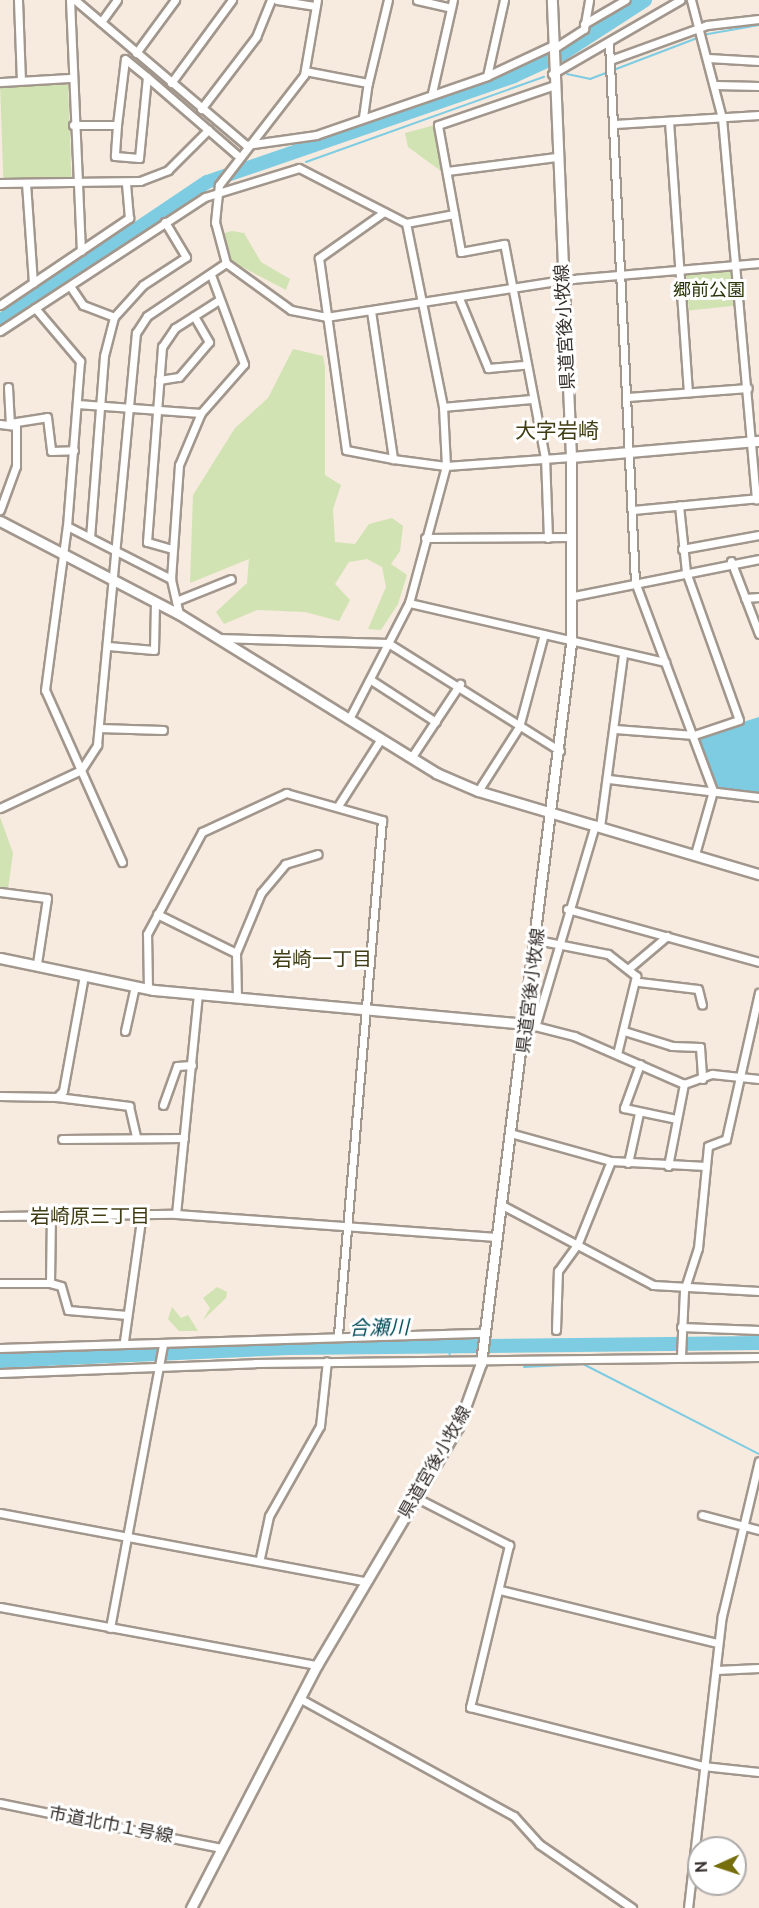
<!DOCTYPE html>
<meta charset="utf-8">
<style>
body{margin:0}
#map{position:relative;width:759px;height:1908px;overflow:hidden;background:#f7eadf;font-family:Ubuntu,"Noto Sans JP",sans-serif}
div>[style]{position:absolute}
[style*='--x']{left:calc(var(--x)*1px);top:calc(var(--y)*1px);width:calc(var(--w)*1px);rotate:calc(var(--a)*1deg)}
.green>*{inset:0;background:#d1e3b3;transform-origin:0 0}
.water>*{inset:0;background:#7dcce2}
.stream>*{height:2px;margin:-1px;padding:0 1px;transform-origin:1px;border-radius:1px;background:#7dcce2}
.river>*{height:14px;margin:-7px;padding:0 7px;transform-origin:7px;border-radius:7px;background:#7dcce2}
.roads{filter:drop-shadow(2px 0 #a2978d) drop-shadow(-2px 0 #a2978d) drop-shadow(0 2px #a2978d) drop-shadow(0 -2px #a2978d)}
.street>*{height:7px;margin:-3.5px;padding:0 3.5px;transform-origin:3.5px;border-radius:3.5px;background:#fff}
.secondary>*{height:9px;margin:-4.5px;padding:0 4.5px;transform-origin:4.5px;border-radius:4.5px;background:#fff}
span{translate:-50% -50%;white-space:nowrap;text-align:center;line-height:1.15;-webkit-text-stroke:6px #fff;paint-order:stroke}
.park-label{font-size:18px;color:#283508}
.street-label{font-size:18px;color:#35302c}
.neighbourhood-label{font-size:20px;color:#403c13}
.water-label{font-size:20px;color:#024c5b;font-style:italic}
.quarter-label{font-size:21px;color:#403c13}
.north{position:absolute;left:687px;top:1836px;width:60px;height:60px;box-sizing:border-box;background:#fff;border:2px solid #aeacab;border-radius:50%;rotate:267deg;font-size:16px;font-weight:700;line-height:24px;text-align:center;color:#35302c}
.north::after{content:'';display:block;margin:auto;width:21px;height:27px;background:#756e0b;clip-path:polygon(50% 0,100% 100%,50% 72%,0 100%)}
</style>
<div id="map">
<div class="green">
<div style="left:68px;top:82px;width:97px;height:68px;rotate:88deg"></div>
<div style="clip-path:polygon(435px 125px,445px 174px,408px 147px,405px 133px)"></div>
<div style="clip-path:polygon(232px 231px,244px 233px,261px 262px,290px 279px,286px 290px,229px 260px,221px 234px)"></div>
<div style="left:731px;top:269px;width:37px;height:46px;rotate:84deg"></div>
<div style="clip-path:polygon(293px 349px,323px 356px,325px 367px,325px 475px,341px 485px,333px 509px,335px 542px,355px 544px,369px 524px,392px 518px,403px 526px,400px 551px,391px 564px,407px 575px,398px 604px,381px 630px,368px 629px,386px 587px,382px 567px,367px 559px,349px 562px,335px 584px,350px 600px,339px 621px,305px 612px,257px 610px,224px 624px,216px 612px,247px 583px,249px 559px,190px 583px,193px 495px,235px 428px,268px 398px)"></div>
<div style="clip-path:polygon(0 817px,13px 853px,8px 889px,0 888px)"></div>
<div style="clip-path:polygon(217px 1287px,227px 1292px,226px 1298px,203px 1320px,210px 1308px,203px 1298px)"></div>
<div style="clip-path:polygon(172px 1307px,181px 1318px,188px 1315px,198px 1331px,179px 1331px,168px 1319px)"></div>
</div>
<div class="water">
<div style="clip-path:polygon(759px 717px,759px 794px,713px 791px,695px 737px)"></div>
</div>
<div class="stream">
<div style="--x:567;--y:74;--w:24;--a:12"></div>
<div style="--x:590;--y:79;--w:126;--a:-20.9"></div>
<div style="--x:708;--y:34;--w:52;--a:-10"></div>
<div style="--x:306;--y:162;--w:253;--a:-19.7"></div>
<div style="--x:449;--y:1348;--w:9;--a:84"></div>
<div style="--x:524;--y:1367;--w:59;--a:-2.9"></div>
<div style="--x:583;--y:1364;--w:198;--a:27.1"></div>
<div style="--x:723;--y:1635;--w:108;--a:-77.8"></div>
<div style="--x:708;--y:1763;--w:48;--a:-82.9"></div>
</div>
<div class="river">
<div style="--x:0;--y:321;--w:249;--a:-33.9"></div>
<div style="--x:207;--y:182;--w:325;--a:-19"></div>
<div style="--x:514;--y:76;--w:53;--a:-24.6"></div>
<div style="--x:562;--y:54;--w:99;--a:-33"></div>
<div style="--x:0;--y:1361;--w:289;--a:-2.6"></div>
<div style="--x:289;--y:1348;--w:470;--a:-0.6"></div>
</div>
<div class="roads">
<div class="street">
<div style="--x:18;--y:0;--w:80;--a:87.9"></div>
<div style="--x:70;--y:0;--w:251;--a:87.5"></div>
<div style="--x:75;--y:0;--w:224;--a:40.3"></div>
<div style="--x:246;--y:145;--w:71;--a:-8.1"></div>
<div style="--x:316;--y:135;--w:181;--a:-19"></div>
<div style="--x:487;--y:76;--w:71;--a:-25.1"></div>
<div style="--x:277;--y:0;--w:39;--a:9"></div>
<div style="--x:417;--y:0;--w:35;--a:13"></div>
<div style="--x:691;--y:0;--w:122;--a:75.3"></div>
<div style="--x:722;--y:118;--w:383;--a:84.9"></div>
<div style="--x:101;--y:22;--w:27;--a:-54"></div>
<div style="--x:584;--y:24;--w:48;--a:-30.3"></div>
<div style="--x:609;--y:43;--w:540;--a:87.24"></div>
<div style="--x:635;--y:582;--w:223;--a:69.5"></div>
<div style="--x:713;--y:791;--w:66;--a:105.9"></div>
<div style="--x:553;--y:49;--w:37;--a:-33"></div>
<div style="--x:584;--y:29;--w:29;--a:-80"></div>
<div style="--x:136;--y:53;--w:66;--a:-53.7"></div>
<div style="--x:708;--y:58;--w:51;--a:3.4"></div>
<div style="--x:613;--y:59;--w:100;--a:-19.9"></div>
<div style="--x:707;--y:25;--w:52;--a:-6.6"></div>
<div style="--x:305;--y:71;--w:64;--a:10.8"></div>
<div style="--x:368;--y:83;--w:85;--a:-76.5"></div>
<div style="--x:552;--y:74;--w:148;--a:-30"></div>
<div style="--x:487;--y:76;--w:78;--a:-77.4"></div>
<div style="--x:0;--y:82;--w:70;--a:-3.3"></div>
<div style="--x:171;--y:83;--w:103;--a:-53.7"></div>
<div style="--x:715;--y:85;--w:44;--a:1.3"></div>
<div style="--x:432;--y:93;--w:95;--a:-77.3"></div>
<div style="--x:201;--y:109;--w:91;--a:-52.6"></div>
<div style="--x:256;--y:37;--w:40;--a:-68"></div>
<div style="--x:363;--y:117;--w:34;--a:-82"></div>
<div style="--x:669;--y:121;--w:272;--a:86"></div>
<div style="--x:615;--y:124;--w:144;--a:-3.6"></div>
<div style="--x:73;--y:125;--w:44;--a:0"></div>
<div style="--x:117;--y:125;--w:31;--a:94"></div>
<div style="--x:115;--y:156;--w:24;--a:5"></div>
<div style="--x:139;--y:158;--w:81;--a:-84.4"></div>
<div style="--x:147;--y:77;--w:119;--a:40.9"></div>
<div style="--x:117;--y:125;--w:66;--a:-83.1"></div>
<div style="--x:125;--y:59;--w:28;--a:39"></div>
<div style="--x:447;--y:171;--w:110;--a:-7.3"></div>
<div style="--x:0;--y:183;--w:140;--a:-0.8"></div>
<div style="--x:140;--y:181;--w:30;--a:-21"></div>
<div style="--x:168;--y:170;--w:57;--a:-45"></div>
<div style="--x:26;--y:183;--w:100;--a:86"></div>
<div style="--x:384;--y:212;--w:80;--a:144.7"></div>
<div style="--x:319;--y:258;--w:194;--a:82"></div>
<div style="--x:346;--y:450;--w:48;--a:10.8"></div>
<div style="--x:406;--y:223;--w:188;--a:78.6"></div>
<div style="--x:226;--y:263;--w:80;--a:35.9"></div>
<div style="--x:291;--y:310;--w:36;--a:11"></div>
<div style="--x:326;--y:317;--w:238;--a:-8.9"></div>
<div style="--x:561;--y:280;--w:199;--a:-4.9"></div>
<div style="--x:70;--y:286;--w:23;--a:56"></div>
<div style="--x:83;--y:305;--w:33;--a:21"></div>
<div style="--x:114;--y:317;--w:40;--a:104.4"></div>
<div style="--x:104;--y:356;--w:181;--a:94.4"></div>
<div style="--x:459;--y:298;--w:76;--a:67.5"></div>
<div style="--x:488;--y:368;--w:36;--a:-5"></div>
<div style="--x:0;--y:305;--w:156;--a:-34"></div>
<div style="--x:129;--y:218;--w:36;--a:-95"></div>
<div style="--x:35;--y:308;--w:70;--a:49.7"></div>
<div style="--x:80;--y:361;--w:166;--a:94.5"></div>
<div style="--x:371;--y:311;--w:150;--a:81.5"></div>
<div style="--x:393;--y:459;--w:53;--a:7.5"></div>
<div style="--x:446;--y:466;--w:125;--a:-4.1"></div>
<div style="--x:114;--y:317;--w:43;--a:-47.8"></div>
<div style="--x:143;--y:285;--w:51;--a:-33.1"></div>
<div style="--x:186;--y:257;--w:41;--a:-121"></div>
<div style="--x:0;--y:331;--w:245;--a:-33.2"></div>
<div style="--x:205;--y:197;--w:98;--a:-17.1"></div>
<div style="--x:299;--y:168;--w:120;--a:27.2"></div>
<div style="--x:406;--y:223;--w:49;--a:-10.6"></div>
<div style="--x:159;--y:380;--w:20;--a:-9"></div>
<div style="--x:179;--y:377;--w:46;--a:-49.4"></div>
<div style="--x:209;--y:342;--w:30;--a:-120"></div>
<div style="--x:8;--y:387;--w:36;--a:87"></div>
<div style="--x:628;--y:397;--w:120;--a:-4.3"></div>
<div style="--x:77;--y:404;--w:124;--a:4.2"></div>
<div style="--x:10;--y:423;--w:37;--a:-9"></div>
<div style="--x:47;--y:417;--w:34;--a:83"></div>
<div style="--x:51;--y:451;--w:23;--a:-2"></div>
<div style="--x:0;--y:424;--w:16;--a:7"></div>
<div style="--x:16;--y:426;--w:40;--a:90"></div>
<div style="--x:16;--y:466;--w:47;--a:110"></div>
<div style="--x:633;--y:510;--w:127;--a:-5.4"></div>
<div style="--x:425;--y:538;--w:147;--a:-0.4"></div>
<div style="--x:548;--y:538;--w:80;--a:-92.1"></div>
<div style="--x:545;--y:458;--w:218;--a:-100.8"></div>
<div style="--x:504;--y:244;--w:44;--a:169.5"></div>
<div style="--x:461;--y:252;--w:129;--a:-100.3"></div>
<div style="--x:438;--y:125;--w:120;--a:-18.9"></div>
<div style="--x:172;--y:549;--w:26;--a:-164"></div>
<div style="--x:147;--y:542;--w:196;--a:-85.6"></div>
<div style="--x:162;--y:347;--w:23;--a:-56"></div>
<div style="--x:175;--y:328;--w:52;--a:-32.5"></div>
<div style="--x:682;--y:549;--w:78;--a:-10.3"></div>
<div style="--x:731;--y:561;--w:78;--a:69"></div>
<div style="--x:574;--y:596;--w:189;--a:-11.3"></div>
<div style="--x:745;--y:598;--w:14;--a:-4"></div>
<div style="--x:176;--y:601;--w:59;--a:-21.8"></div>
<div style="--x:409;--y:603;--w:263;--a:13"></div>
<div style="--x:179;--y:614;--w:36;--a:-103"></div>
<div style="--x:171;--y:579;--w:114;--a:-86"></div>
<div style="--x:179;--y:465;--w:56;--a:-67.1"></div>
<div style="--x:201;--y:413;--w:65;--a:-48.7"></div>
<div style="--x:244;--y:364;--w:95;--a:-110.3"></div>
<div style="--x:217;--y:638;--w:171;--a:1.7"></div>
<div style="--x:388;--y:643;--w:203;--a:32.1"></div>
<div style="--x:108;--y:646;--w:46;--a:5"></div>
<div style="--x:154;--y:650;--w:48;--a:-88.8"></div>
<div style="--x:371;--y:680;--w:77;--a:32.9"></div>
<div style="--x:349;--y:719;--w:131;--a:-62.7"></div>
<div style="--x:409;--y:603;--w:142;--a:-74.9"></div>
<div style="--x:446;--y:466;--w:59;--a:-92.9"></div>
<div style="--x:443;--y:407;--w:88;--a:-5.2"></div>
<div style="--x:99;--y:728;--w:64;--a:1.8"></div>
<div style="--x:615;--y:729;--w:79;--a:4.3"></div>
<div style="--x:694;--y:735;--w:47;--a:-18.4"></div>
<div style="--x:739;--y:720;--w:157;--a:-109.7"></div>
<div style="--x:686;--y:572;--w:67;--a:-96"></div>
<div style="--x:411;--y:758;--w:89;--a:-56.5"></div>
<div style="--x:608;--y:779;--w:152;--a:6.8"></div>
<div style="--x:478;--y:791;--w:76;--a:-57.4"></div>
<div style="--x:519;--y:727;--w:96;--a:-75"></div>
<div style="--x:338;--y:806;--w:78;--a:-57.5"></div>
<div style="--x:0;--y:808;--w:89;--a:-25.1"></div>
<div style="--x:81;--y:770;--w:30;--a:-57"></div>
<div style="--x:97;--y:745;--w:414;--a:-84.6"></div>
<div style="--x:136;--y:333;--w:20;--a:-57"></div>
<div style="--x:147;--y:316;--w:95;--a:-33.9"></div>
<div style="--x:226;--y:263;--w:42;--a:-105"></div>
<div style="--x:215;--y:222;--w:37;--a:-84"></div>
<div style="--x:219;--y:185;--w:139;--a:-52.3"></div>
<div style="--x:304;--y:75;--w:76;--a:-80.2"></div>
<div style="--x:600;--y:827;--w:175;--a:-82.4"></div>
<div style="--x:122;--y:862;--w:188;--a:-114.1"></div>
<div style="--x:45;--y:690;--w:165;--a:-82.4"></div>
<div style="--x:67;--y:526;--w:117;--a:27"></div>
<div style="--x:0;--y:892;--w:47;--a:7.3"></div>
<div style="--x:47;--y:898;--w:66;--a:98.7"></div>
<div style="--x:567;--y:909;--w:199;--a:15.4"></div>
<div style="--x:157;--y:914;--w:88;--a:26.3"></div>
<div style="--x:537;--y:940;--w:72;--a:11.2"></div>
<div style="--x:608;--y:954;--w:36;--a:38"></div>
<div style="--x:636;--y:976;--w:80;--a:103.7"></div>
<div style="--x:628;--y:969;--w:51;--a:-40.2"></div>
<div style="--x:639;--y:982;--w:59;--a:6.8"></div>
<div style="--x:698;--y:989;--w:16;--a:76"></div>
<div style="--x:148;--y:989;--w:55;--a:-91"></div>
<div style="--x:147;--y:934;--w:116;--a:-61.7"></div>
<div style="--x:202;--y:832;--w:93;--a:-24.9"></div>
<div style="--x:286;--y:793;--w:100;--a:15.7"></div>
<div style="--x:382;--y:820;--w:516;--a:94.89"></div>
<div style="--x:237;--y:997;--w:44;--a:-91.3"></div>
<div style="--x:236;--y:953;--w:65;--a:-67.4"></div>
<div style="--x:261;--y:893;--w:38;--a:-50"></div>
<div style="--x:285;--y:864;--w:34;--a:-17"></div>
<div style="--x:527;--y:1024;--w:49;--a:14.3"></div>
<div style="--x:574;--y:1036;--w:120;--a:23.6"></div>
<div style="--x:684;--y:1084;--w:30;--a:-20"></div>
<div style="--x:712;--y:1074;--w:47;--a:6.1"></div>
<div style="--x:536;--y:1024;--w:208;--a:-73.5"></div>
<div style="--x:125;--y:1031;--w:46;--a:-77.5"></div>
<div style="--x:624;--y:1031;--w:50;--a:17.4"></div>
<div style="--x:672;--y:1046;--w:28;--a:2"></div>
<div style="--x:700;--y:1047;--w:32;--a:86"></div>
<div style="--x:640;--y:1064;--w:47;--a:110"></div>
<div style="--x:624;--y:1108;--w:53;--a:11.9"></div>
<div style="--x:0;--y:1096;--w:57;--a:1"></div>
<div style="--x:57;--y:1097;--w:8;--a:-45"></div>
<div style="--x:63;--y:1091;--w:118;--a:-79.7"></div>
<div style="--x:57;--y:1097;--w:73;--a:7.1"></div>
<div style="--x:129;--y:1106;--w:32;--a:77"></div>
<div style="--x:163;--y:1105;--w:41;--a:-70.3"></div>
<div style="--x:177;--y:1066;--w:15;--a:-4"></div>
<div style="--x:510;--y:1133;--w:105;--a:15.5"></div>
<div style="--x:611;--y:1161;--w:95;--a:3"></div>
<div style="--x:62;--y:1139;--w:122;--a:-0.5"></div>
<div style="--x:628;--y:1163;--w:51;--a:-77.6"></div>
<div style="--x:668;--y:1166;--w:84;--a:-79"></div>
<div style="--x:500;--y:1204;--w:173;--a:27.9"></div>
<div style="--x:653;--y:1285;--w:106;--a:3.2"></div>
<div style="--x:176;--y:1214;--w:221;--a:-84.3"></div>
<div style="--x:0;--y:1216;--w:176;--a:-0.7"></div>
<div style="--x:176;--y:1214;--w:321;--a:4.1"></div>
<div style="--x:0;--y:1283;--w:50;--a:0"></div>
<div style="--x:50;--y:1283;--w:11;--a:15"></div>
<div style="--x:61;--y:1286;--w:25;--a:74"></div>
<div style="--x:68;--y:1310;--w:59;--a:4.8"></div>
<div style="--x:50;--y:1283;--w:68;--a:-89.2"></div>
<div style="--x:681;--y:1327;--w:78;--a:2.2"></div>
<div style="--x:556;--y:1330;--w:59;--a:-88.1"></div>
<div style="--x:558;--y:1271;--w:34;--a:-54"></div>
<div style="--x:578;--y:1243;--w:88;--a:-68.1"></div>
<div style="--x:124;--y:1341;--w:129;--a:-82"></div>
<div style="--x:0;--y:1348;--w:483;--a:-1.8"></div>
<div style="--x:681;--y:1356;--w:65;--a:-87.4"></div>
<div style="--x:684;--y:1291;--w:45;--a:-72"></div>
<div style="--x:698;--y:1248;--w:102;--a:-84.4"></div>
<div style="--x:708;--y:1146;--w:19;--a:-21"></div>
<div style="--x:726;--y:1139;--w:150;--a:-77.3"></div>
<div style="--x:0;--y:1373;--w:255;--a:-2.2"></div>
<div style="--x:255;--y:1363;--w:504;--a:-0.68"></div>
<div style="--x:415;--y:1497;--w:106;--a:27.1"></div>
<div style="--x:509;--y:1545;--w:167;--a:103.5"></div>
<div style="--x:470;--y:1707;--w:240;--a:14.2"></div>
<div style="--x:703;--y:1766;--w:56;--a:6.1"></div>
<div style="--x:0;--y:1513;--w:371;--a:10.6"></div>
<div style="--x:702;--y:1515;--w:59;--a:14.7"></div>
<div style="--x:260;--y:1558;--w:43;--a:-77.9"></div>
<div style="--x:269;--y:1516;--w:103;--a:-60.5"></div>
<div style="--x:320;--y:1426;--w:65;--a:-83.9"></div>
<div style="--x:500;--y:1590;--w:224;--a:13.7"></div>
<div style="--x:0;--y:1607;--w:322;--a:10.4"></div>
<div style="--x:110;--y:1628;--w:289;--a:-79.4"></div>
<div style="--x:716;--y:1670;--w:43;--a:-2.7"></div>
<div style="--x:299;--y:1698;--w:245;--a:28.8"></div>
<div style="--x:514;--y:1816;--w:38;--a:48"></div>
<div style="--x:539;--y:1844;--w:113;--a:34.5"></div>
<div style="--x:0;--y:1803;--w:226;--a:11.5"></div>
<div style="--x:688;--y:1908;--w:294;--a:-83.4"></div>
<div style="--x:722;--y:1616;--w:159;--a:-76.6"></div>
</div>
<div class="secondary">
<div style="--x:571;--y:457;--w:189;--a:-4.9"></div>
<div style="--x:0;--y:521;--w:202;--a:27.5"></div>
<div style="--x:179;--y:614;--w:302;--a:31.7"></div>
<div style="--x:436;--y:773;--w:46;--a:23.2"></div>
<div style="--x:478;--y:791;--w:293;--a:16.5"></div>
<div style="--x:0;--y:958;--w:156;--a:11.8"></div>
<div style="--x:153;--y:990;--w:376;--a:5.2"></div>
<div style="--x:191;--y:1908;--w:274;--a:-62.6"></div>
<div style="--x:317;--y:1665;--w:277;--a:-59.4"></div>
<div style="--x:458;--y:1427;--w:68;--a:-70.2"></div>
<div style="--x:481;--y:1363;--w:726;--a:-82.87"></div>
<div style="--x:571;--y:643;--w:186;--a:-90"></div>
<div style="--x:571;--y:457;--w:457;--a:-92.4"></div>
</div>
</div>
<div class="park-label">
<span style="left:709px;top:289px">郷前公園</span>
</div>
<div class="street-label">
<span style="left:564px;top:327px;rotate:-93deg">県道宮後小牧線</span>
<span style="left:530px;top:991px;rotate:-83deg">県道宮後小牧線</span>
<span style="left:434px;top:1462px;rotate:-60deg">県道宮後小牧線</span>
<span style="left:111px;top:1824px;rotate:11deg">市道北巾１号線</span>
</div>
<div class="neighbourhood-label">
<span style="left:322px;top:958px">岩崎一丁目</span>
<span style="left:90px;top:1215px">岩崎原三丁目</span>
</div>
<div class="water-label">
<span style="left:379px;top:1327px;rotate:-1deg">合瀬川</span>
</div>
<div class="quarter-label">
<span style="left:557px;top:430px">大字岩崎</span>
</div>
<div class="north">N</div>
</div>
